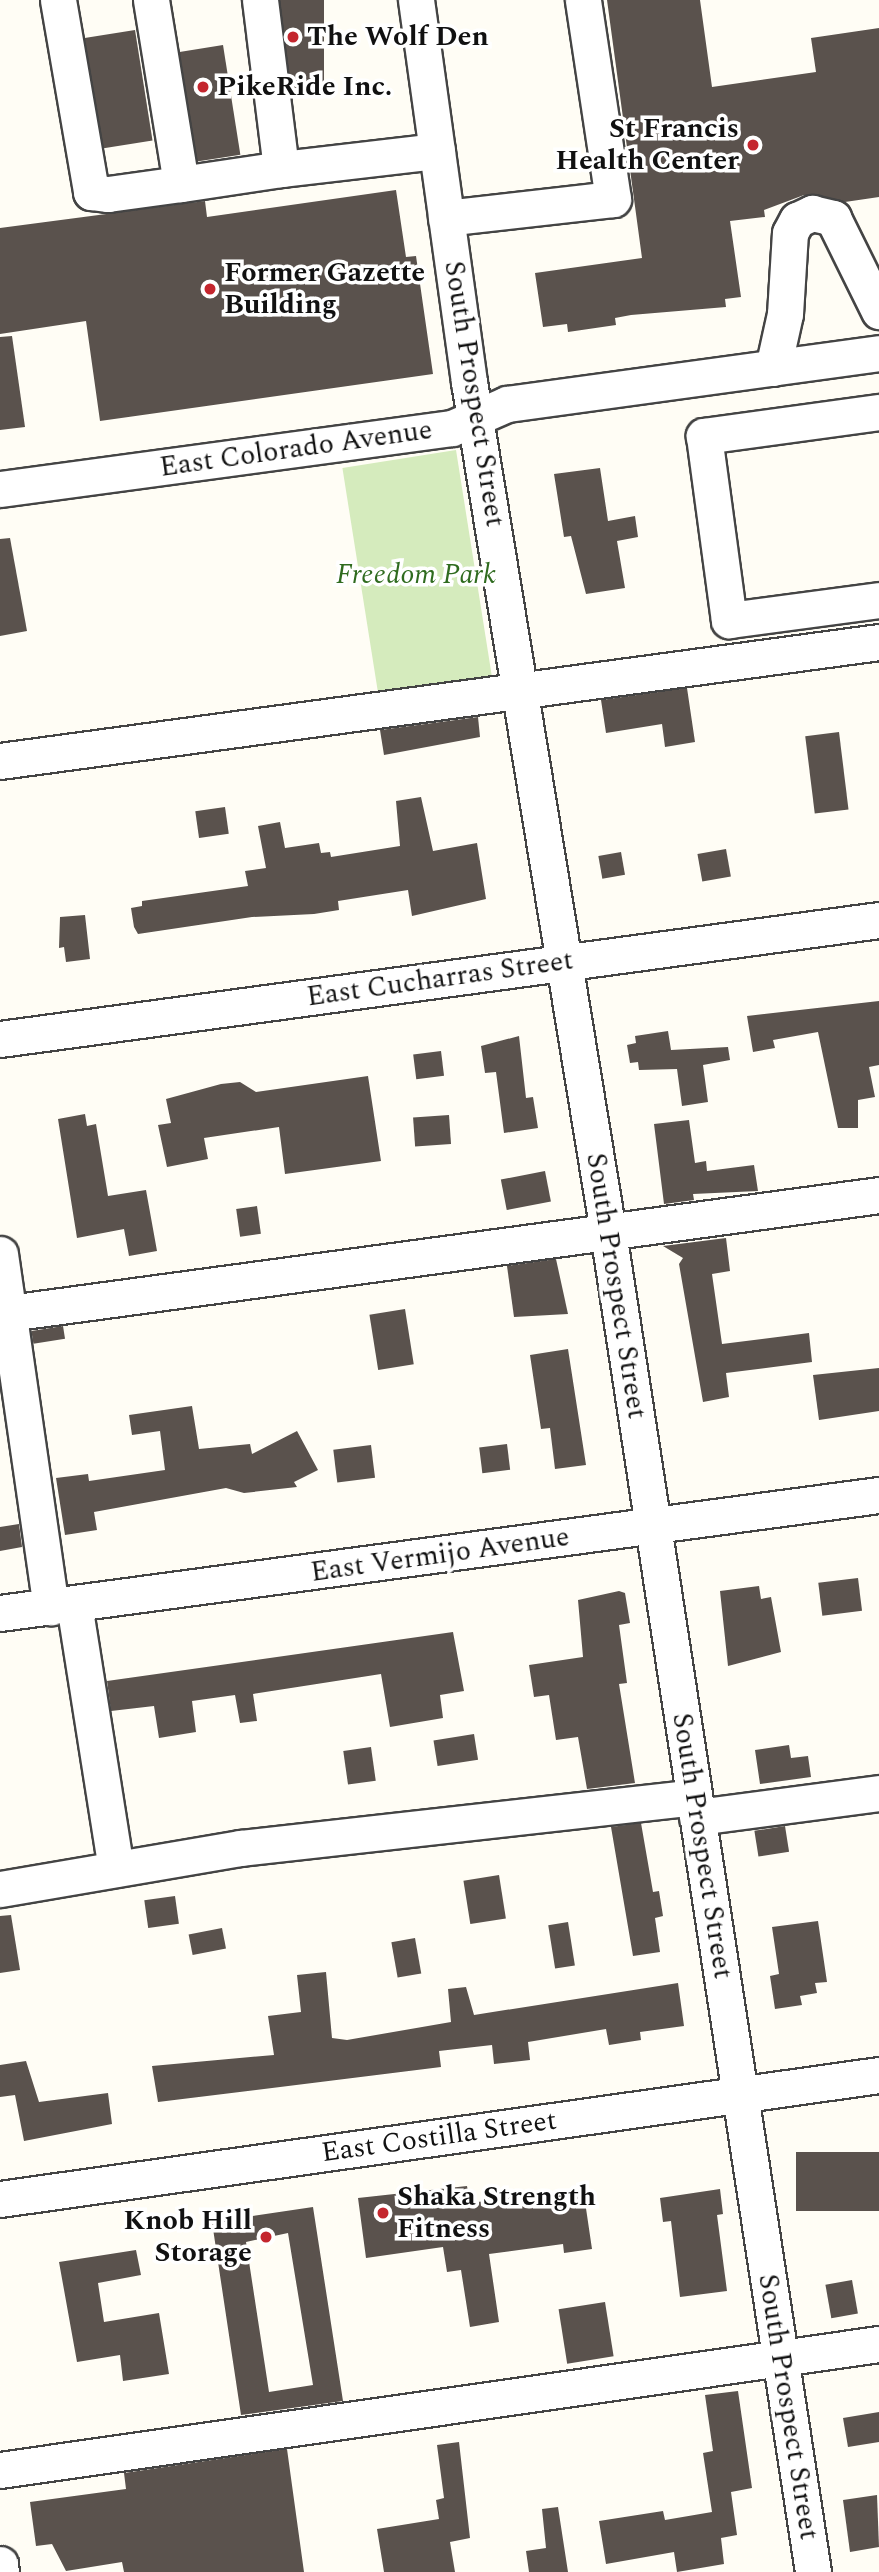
<!DOCTYPE html>
<style>
body{margin:0}
#map{position:relative;width:879px;height:2572px;overflow:hidden;background:#fffdf5;font-family:Spectral,serif}
div>[style]{position:absolute}
[style*='--x']{left:calc(var(--x)*1px);top:calc(var(--y)*1px);width:calc(var(--w)*1px);rotate:calc(var(--a)*1deg)}
.green>*{inset:0;background:#d5ebbd;transform-origin:0 0}
.building>*{inset:0;background:#5a524d;transform-origin:0 0}
.roads{filter:drop-shadow(2px 0 #444) drop-shadow(-2px 0 #444) drop-shadow(0 2px #444) drop-shadow(0 -2px #444)}
.minor>*{height:35px;margin:-17.5px;padding:0 17.5px;transform-origin:17.5px;border-radius:17.5px;background:#fff}
.dots>*{width:19px;height:19px;translate:-50% -50%;box-sizing:border-box;border:4px solid #fff;border-radius:50%}
span{translate:-50% -50%;white-space:nowrap;text-align:center;line-height:1.15;-webkit-text-stroke:7px #fff;paint-order:stroke}
.poi-label{font-size:28px;color:#111;font-weight:700}
.left{translate:0 -50%;text-align:left}
.right{translate:-100% -50%;text-align:right}
.street-label{font-size:28px;color:#111}
.park-label{font-size:28px;color:#2f6b1f;font-style:italic}
</style>
<div id="map">
<div class="green">
<div style="left:456px;top:450px;width:237px;height:115px;rotate:81deg"></div>
</div>
<div class="building">
<div style="left:280px;top:0;width:44px;height:88px"></div>
<div style="clip-path:polygon(607px 0,700px 0,712px 87px,816px 72px,811px 38px,879px 28px,879px 197px,845px 202px,804px 195px,764px 210px,765px 217px,730px 221px,741px 297px,725px 299px,726px 307px,631px 315px,615px 318px,616px 325px,568px 332px,567px 324px,543px 327px,535px 273px,642px 258px)"></div>
<div style="left:135px;top:30px;width:112px;height:51px;rotate:81deg"></div>
<div style="left:223px;top:45px;width:111px;height:44px;rotate:81deg"></div>
<div style="clip-path:polygon(396px 190px,406px 257px,416px 256px,433px 374px,100px 421px,86px 321px,0 334px,0 228px,205px 201px,207px 217px)"></div>
<div style="clip-path:polygon(12px 336px,25px 427px,0 430px,0 337px)"></div>
<div style="clip-path:polygon(600px 468px,608px 521px,635px 516px,638px 537px,617px 541px,625px 588px,586px 594px,571px 536px,564px 537px,554px 474px)"></div>
<div style="clip-path:polygon(10px 538px,27px 631px,0 636px,0 539px)"></div>
<div style="clip-path:polygon(687px 688px,695px 742px,665px 747px,662px 724px,606px 733px,601px 700px)"></div>
<div style="clip-path:polygon(478px 717px,480px 737px,384px 755px,380px 730px)"></div>
<div style="left:839px;top:732px;width:78px;height:34px;rotate:83deg"></div>
<div style="clip-path:polygon(421px 797px,433px 851px,477px 843px,486px 899px,412px 916px,408px 890px,338px 901px,339px 910px,314px 914px,252px 917px,138px 934px,134px 927px,131px 908px,142px 906px,142px 901px,248px 886px,245px 871px,266px 868px,258px 826px,280px 822px,285px 848px,319px 843px,321px 853px,330px 852px,331px 857px,400px 846px,396px 801px)"></div>
<div style="left:225px;top:807px;width:27px;height:30px;rotate:82deg"></div>
<div style="left:726px;top:849px;width:28px;height:29px;rotate:80deg"></div>
<div style="left:621px;top:852px;width:23px;height:23px;rotate:80deg"></div>
<div style="clip-path:polygon(85px 915px,90px 959px,66px 962px,64px 947px,59px 948px,60px 917px)"></div>
<div style="clip-path:polygon(879px 1001px,879px 1065px,869px 1067px,875px 1097px,858px 1100px,858px 1128px,838px 1128px,818px 1032px,773px 1040px,775px 1048px,753px 1052px,747px 1016px)"></div>
<div style="clip-path:polygon(668px 1031px,671px 1050px,728px 1047px,730px 1060px,703px 1065px,708px 1102px,682px 1106px,677px 1069px,639px 1070px,638px 1062px,630px 1063px,627px 1045px,636px 1043px,635px 1036px)"></div>
<div style="clip-path:polygon(519px 1036px,526px 1098px,533px 1097px,538px 1128px,504px 1133px,496px 1072px,485px 1073px,481px 1046px)"></div>
<div style="left:441px;top:1051px;width:25px;height:28px;rotate:83deg"></div>
<div style="clip-path:polygon(368px 1076px,381px 1161px,285px 1174px,279px 1127px,204px 1138px,208px 1159px,167px 1167px,158px 1125px,171px 1123px,166px 1099px,221px 1084px,240px 1082px,256px 1092px)"></div>
<div style="clip-path:polygon(85px 1114px,87px 1126px,96px 1124px,108px 1196px,146px 1190px,157px 1251px,129px 1256px,124px 1229px,77px 1238px,58px 1119px)"></div>
<div style="left:449px;top:1115px;width:29px;height:36px;rotate:86deg"></div>
<div style="clip-path:polygon(689px 1120px,695px 1163px,706px 1161px,707px 1171px,754px 1165px,758px 1191px,693px 1194px,694px 1200px,664px 1204px,654px 1124px)"></div>
<div style="left:545px;top:1171px;width:31px;height:45px;rotate:79deg"></div>
<div style="left:257px;top:1206px;width:28px;height:21px;rotate:82deg"></div>
<div style="clip-path:polygon(726px 1238px,730px 1271px,712px 1274px,722px 1344px,809px 1333px,812px 1362px,726px 1373px,729px 1397px,703px 1402px,679px 1264px,683px 1258px,663px 1246px)"></div>
<div style="clip-path:polygon(556px 1259px,568px 1314px,514px 1317px,507px 1266px)"></div>
<div style="left:405px;top:1309px;width:56px;height:36px;rotate:81deg"></div>
<div style="left:63px;top:1326px;width:13px;height:32px;rotate:81deg"></div>
<div style="clip-path:polygon(568px 1349px,586px 1465px,555px 1469px,550px 1428px,541px 1429px,530px 1355px)"></div>
<div style="clip-path:polygon(879px 1368px,879px 1411px,819px 1420px,813px 1375px)"></div>
<div style="clip-path:polygon(192px 1406px,199px 1449px,250px 1444px,252px 1454px,297px 1431px,318px 1470px,294px 1482px,297px 1487px,244px 1493px,226px 1488px,94px 1512px,97px 1530px,65px 1535px,56px 1478px,88px 1474px,89px 1481px,165px 1470px,160px 1431px,132px 1435px,129px 1415px)"></div>
<div style="left:507px;top:1444px;width:26px;height:28px;rotate:83deg"></div>
<div style="left:371px;top:1445px;width:33px;height:38px;rotate:83deg"></div>
<div style="clip-path:polygon(19px 1524px,22px 1547px,0 1551px,0 1527px)"></div>
<div style="left:858px;top:1578px;width:33px;height:40px;rotate:83deg"></div>
<div style="clip-path:polygon(759px 1586px,761px 1599px,771px 1597px,781px 1652px,728px 1666px,720px 1591px)"></div>
<div style="clip-path:polygon(619px 1591px,625px 1593px,630px 1623px,619px 1625px,627px 1683px,619px 1684px,635px 1783px,587px 1789px,578px 1737px,556px 1740px,549px 1695px,534px 1697px,529px 1665px,583px 1657px,578px 1600px)"></div>
<div style="clip-path:polygon(453px 1632px,464px 1691px,440px 1695px,443px 1718px,390px 1727px,381px 1674px,253px 1694px,257px 1721px,240px 1723px,235px 1695px,192px 1701px,196px 1732px,159px 1738px,154px 1706px,111px 1711px,107px 1681px)"></div>
<div style="left:474px;top:1734px;width:26px;height:41px;rotate:81deg"></div>
<div style="clip-path:polygon(789px 1745px,791px 1758px,808px 1756px,811px 1777px,760px 1784px,755px 1750px)"></div>
<div style="left:371px;top:1747px;width:34px;height:28px;rotate:82deg"></div>
<div style="clip-path:polygon(641px 1823px,653px 1892px,659px 1891px,663px 1916px,655px 1918px,660px 1952px,633px 1956px,611px 1827px)"></div>
<div style="left:785px;top:1826px;width:26px;height:31px;rotate:81deg"></div>
<div style="left:499px;top:1875px;width:44px;height:36px;rotate:81deg"></div>
<div style="left:175px;top:1896px;width:28px;height:31px;rotate:82deg"></div>
<div style="clip-path:polygon(11px 1915px,20px 1970px,0 1973px,0 1916px)"></div>
<div style="clip-path:polygon(818px 1921px,827px 1982px,815px 1983px,817px 1993px,800px 1996px,802px 2005px,775px 2009px,770px 1976px,779px 1974px,772px 1927px)"></div>
<div style="left:568px;top:1922px;width:44px;height:20px;rotate:81deg"></div>
<div style="left:222px;top:1928px;width:21px;height:34px;rotate:79deg"></div>
<div style="left:415px;top:1938px;width:36px;height:24px;rotate:80deg"></div>
<div style="clip-path:polygon(326px 1972px,332px 2038px,347px 2040px,451px 2022px,448px 1989px,466px 1987px,474px 2015px,678px 1983px,684px 2026px,640px 2032px,641px 2040px,609px 2045px,606px 2029px,528px 2042px,530px 2060px,494px 2064px,492px 2045px,439px 2051px,441px 2067px,158px 2102px,152px 2066px,274px 2055px,268px 2016px,301px 2012px,297px 1975px)"></div>
<div style="clip-path:polygon(26px 2061px,39px 2102px,108px 2093px,112px 2124px,24px 2141px,15px 2095px,0 2097px,0 2065px)"></div>
<div style="left:879px;top:2152px;width:59px;height:83px;rotate:90deg"></div>
<div style="clip-path:polygon(467px 2186px,470px 2203px,583px 2188px,592px 2249px,564px 2253px,563px 2244px,489px 2254px,499px 2322px,470px 2327px,461px 2270px,447px 2272px,443px 2247px,366px 2258px,358px 2198px)"></div>
<div style="clip-path:polygon(720px 2189px,723px 2214px,717px 2215px,727px 2291px,680px 2297px,671px 2221px,663px 2222px,660px 2198px)"></div>
<div style="clip-path:polygon(evenodd,313px 2207px,343px 2401px,241px 2415px,212px 2222px,313px 2207px,288px 2233px,313px 2385px,269px 2392px,246px 2242px,288px 2233px)"></div>
<div style="clip-path:polygon(136px 2250px,141px 2275px,98px 2283px,104px 2322px,159px 2313px,169px 2374px,123px 2381px,120px 2355px,77px 2362px,59px 2262px)"></div>
<div style="left:852px;top:2280px;width:34px;height:27px;rotate:80deg"></div>
<div style="left:605px;top:2302px;width:55px;height:47px;rotate:81deg"></div>
<div style="clip-path:polygon(738px 2391px,752px 2488px,731px 2492px,737px 2535px,721px 2538px,724px 2564px,677px 2572px,674px 2552px,606px 2564px,599px 2521px,663px 2511px,665px 2520px,712px 2512px,703px 2453px,713px 2451px,705px 2395px)"></div>
<div style="clip-path:polygon(879px 2412px,879px 2442px,848px 2447px,843px 2418px)"></div>
<div style="clip-path:polygon(459px 2442px,470px 2538px,450px 2542px,455px 2572px,384px 2572px,377px 2529px,439px 2519px,436px 2500px,444px 2498px,437px 2445px)"></div>
<div style="clip-path:polygon(287px 2449px,304px 2572px,124px 2572px,122px 2562px,66px 2571px,52px 2544px,36px 2546px,30px 2502px,126px 2489px,124px 2473px)"></div>
<div style="clip-path:polygon(877px 2495px,879px 2547px,850px 2552px,843px 2500px)"></div>
<div style="clip-path:polygon(558px 2507px,568px 2572px,529px 2572px,526px 2551px,546px 2548px,542px 2509px)"></div>
</div>
<div class="roads">
<div class="minor">
<div style="--x:58;--y:0;--w:195;--a:80.2"></div>
<div style="--x:91;--y:192;--w:17;--a:7"></div>
<div style="--x:108;--y:194;--w:74;--a:-7.8"></div>
<div style="--x:151;--y:0;--w:186;--a:80.7"></div>
<div style="--x:181;--y:184;--w:101;--a:-8.5"></div>
<div style="--x:260;--y:0;--w:170;--a:82.9"></div>
<div style="--x:281;--y:169;--w:157;--a:-6.6"></div>
<div style="--x:416;--y:0;--w:386;--a:82.1"></div>
<div style="--x:469;--y:382;--w:861;--a:80.71"></div>
<div style="--x:608;--y:1232;--w:1356;--a:81.3"></div>
<div style="--x:446;--y:218;--w:168;--a:-6.5"></div>
<div style="--x:613;--y:199;--w:201;--a:-98.6"></div>
<div style="--x:773;--y:368;--w:55;--a:-77.5"></div>
<div style="--x:785;--y:314;--w:81;--a:-86.5"></div>
<div style="--x:790;--y:233;--w:15;--a:-62"></div>
<div style="--x:797;--y:220;--w:17;--a:-25"></div>
<div style="--x:812;--y:213;--w:22;--a:13"></div>
<div style="--x:833;--y:218;--w:104;--a:63.7"></div>
<div style="--x:879;--y:412;--w:177;--a:172.2"></div>
<div style="--x:704;--y:436;--w:186;--a:82.3"></div>
<div style="--x:729;--y:620;--w:151;--a:-7.6"></div>
<div style="--x:0;--y:489;--w:456;--a:-7.7"></div>
<div style="--x:452;--y:428;--w:60;--a:-23.6"></div>
<div style="--x:507;--y:404;--w:375;--a:-7.8"></div>
<div style="--x:0;--y:761;--w:887;--a:-7.71"></div>
<div style="--x:0;--y:1039;--w:887;--a:-7.71"></div>
<div style="--x:0;--y:1254;--w:357;--a:81.8"></div>
<div style="--x:9;--y:1313;--w:878;--a:-7.72"></div>
<div style="--x:74;--y:1604;--w:268;--a:81"></div>
<div style="--x:0;--y:1613;--w:887;--a:-7.65"></div>
<div style="--x:697;--y:1817;--w:184;--a:-7.5"></div>
<div style="--x:0;--y:1889;--w:244;--a:-9.7"></div>
<div style="--x:241;--y:1848;--w:455;--a:-6.4"></div>
<div style="--x:0;--y:2199;--w:888;--a:-8.03"></div>
<div style="--x:0;--y:2470;--w:888;--a:-8.16"></div>
<div style="--x:0;--y:2564;--w:8;--a:83"></div>
</div>
</div>
<div class="dots">
<div style="left:293px;top:37px;background:#c4262e"></div>
<div style="left:203px;top:87px;background:#c4262e"></div>
<div style="left:753px;top:145px;background:#c4262e"></div>
<div style="left:210px;top:289px;background:#c4262e"></div>
<div style="left:383px;top:2213px;background:#c4262e"></div>
<div style="left:266px;top:2237px;background:#c4262e"></div>
</div>
<div class="poi-label">
<span class="left" style="left:307px;top:37px">The Wolf Den</span>
<span class="left" style="left:217px;top:87px">PikeRide Inc.</span>
<span class="right" style="left:739px;top:145px">St Francis<br>Health Center</span>
<span class="left" style="left:224px;top:289px">Former Gazette<br>Building</span>
<span class="left" style="left:397px;top:2213px">Shaka Strength<br>Fitness</span>
<span class="right" style="left:252px;top:2237px">Knob Hill<br>Storage</span>
</div>
<div class="street-label">
<span style="left:474px;top:394px;rotate:81deg">South Prospect Street</span>
<span style="left:296px;top:449px;rotate:-8deg">East Colorado Avenue</span>
<span style="left:440px;top:979px;rotate:-8deg">East Cucharras Street</span>
<span style="left:616px;top:1286px;rotate:81deg">South Prospect Street</span>
<span style="left:440px;top:1555px;rotate:-8deg">East Vermijo Avenue</span>
<span style="left:702px;top:1846px;rotate:81deg">South Prospect Street</span>
<span style="left:439px;top:2137px;rotate:-8deg">East Costilla Street</span>
<span style="left:788px;top:2407px;rotate:81deg">South Prospect Street</span>
</div>
<div class="park-label">
<span style="left:416px;top:575px">Freedom Park</span>
</div>
</div>
